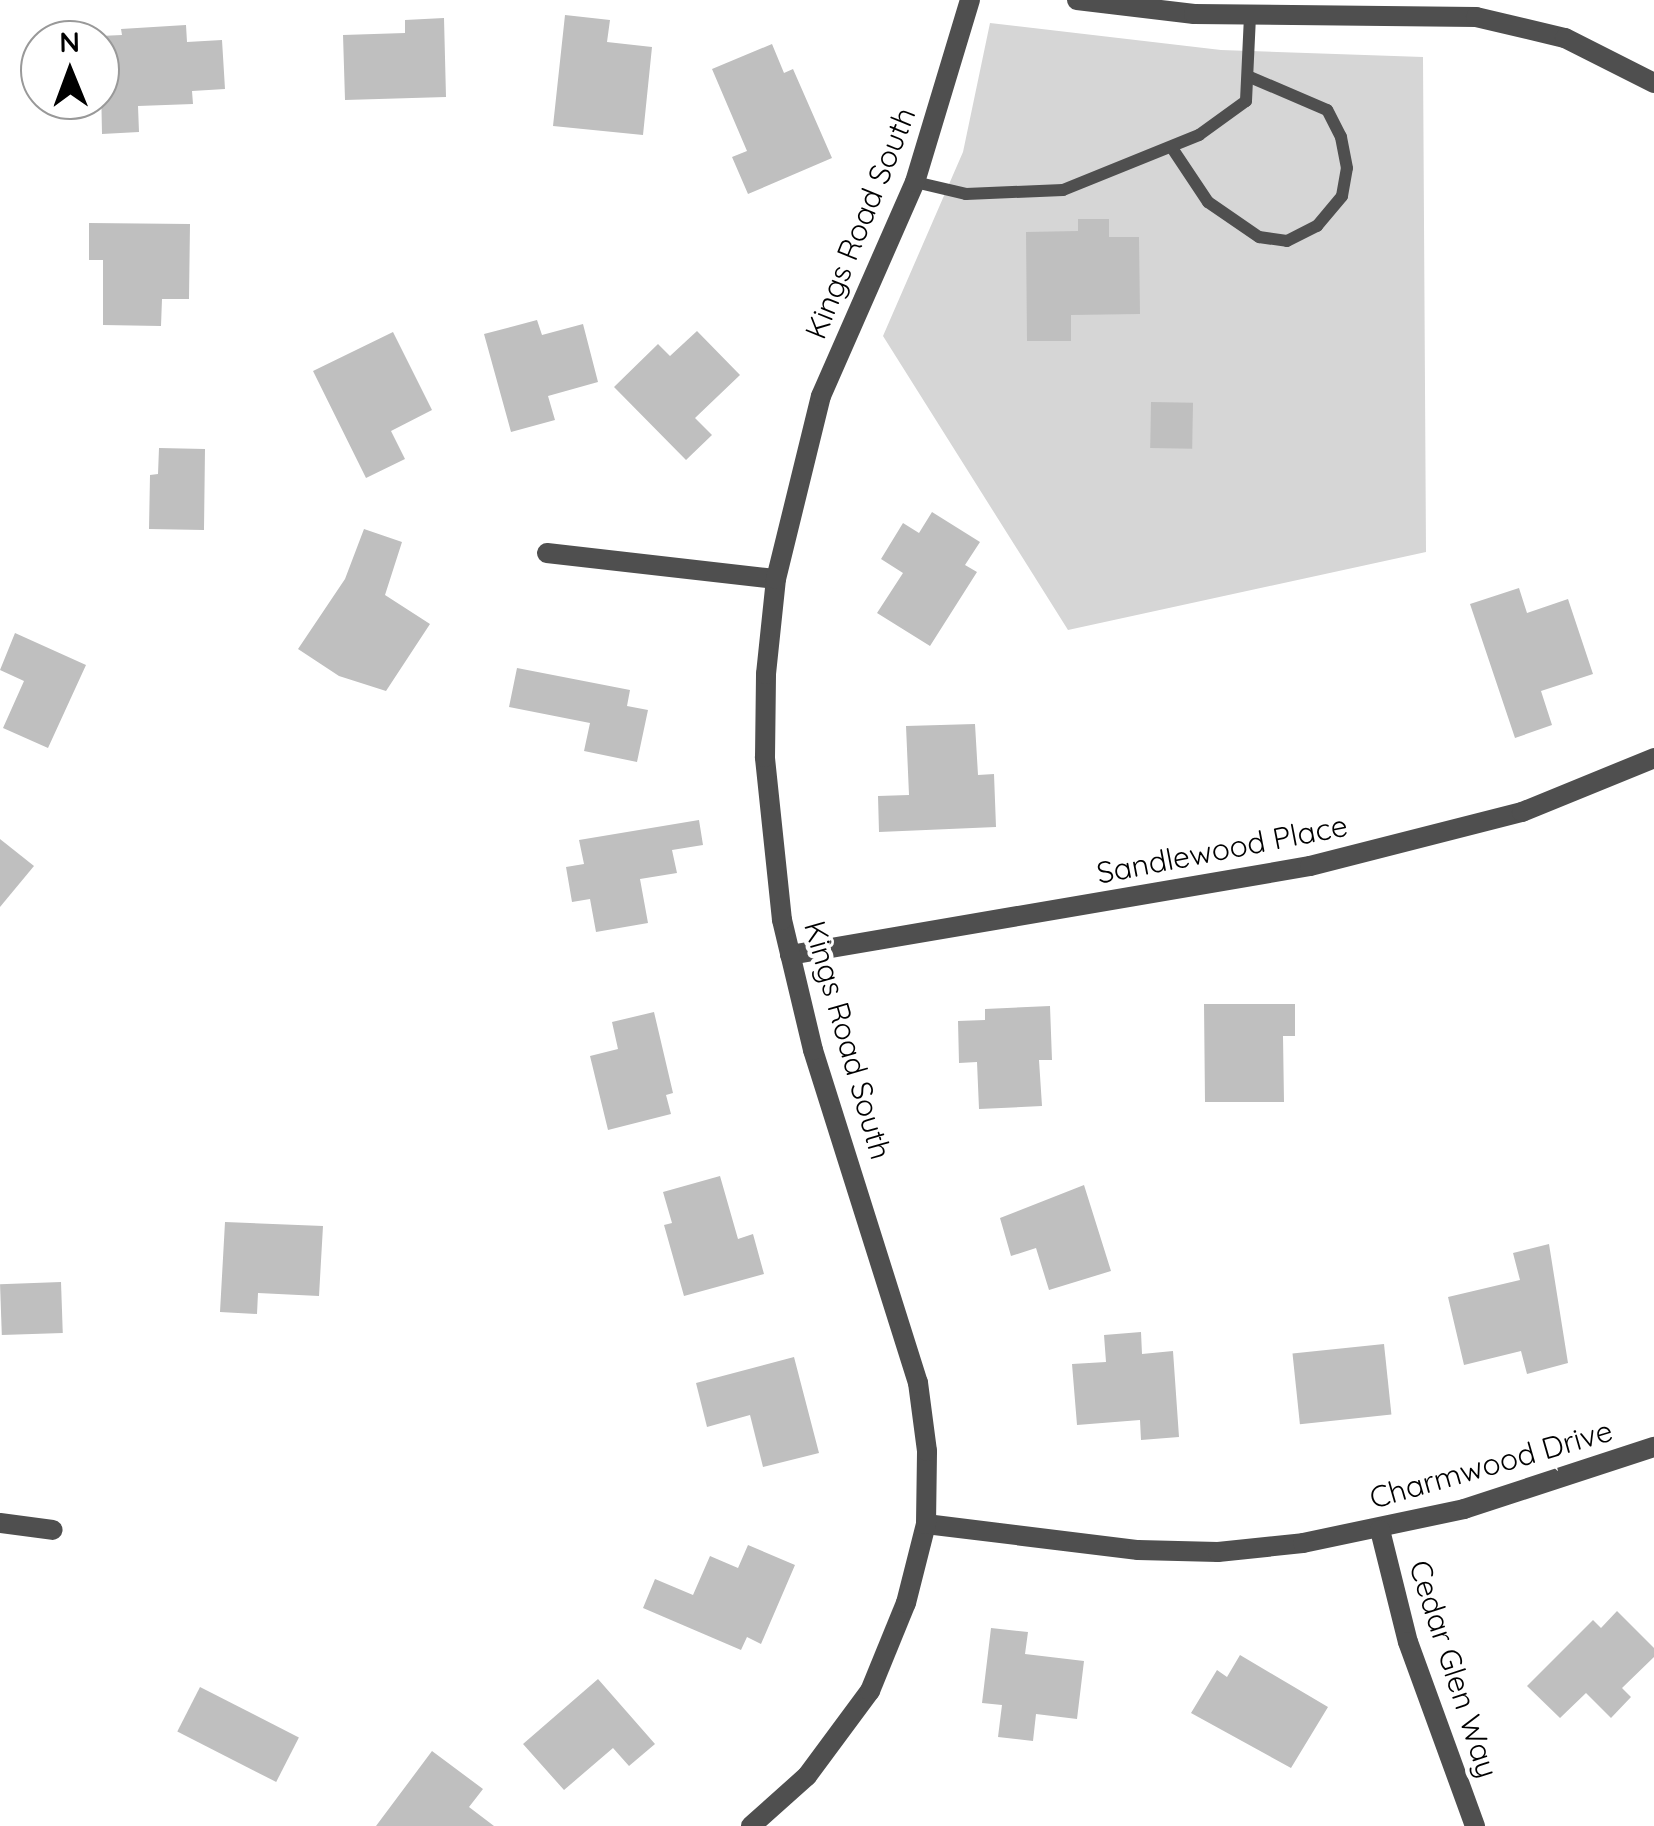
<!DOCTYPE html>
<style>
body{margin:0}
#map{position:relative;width:1654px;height:1826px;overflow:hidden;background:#fff;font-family:Quicksand,sans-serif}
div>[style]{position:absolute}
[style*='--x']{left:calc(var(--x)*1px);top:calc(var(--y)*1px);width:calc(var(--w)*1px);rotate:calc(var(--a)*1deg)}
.green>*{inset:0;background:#d6d6d6}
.building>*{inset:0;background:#bfbfbf;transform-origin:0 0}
.service>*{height:12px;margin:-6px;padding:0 6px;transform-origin:6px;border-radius:6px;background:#4f4f4f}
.minor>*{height:20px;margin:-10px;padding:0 10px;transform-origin:10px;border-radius:10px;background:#4f4f4f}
span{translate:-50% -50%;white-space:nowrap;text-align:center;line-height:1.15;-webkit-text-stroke:9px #fff;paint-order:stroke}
.street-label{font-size:30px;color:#000}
.north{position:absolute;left:20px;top:20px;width:100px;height:100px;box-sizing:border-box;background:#fff;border:2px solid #999;border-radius:50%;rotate:359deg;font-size:28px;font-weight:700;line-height:40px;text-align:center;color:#000}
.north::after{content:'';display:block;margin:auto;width:35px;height:45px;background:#000;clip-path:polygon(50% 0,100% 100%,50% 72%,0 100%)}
</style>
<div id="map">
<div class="green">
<div style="clip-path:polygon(990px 23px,1221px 50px,1423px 57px,1426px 552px,1068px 630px,883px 336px,963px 152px)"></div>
</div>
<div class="building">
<div style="clip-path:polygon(565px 15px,610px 20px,607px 42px,652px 47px,643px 135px,553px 126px)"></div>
<div style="clip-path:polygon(444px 18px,446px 97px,345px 100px,343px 35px,405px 33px,405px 20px)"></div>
<div style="clip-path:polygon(186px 25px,187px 42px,222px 40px,225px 89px,192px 91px,193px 104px,138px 106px,139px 132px,102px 134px,100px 36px,122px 35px,121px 29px)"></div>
<div style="clip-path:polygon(772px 44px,784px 73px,793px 69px,832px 158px,748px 194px,732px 157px,747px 151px,712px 69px)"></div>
<div style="clip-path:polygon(1078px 219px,1109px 219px,1109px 237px,1139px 237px,1140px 314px,1071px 315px,1071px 341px,1027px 341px,1026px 232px,1078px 231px)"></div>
<div style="clip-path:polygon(89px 223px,190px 224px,189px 299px,162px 299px,161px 326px,103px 325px,103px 260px,89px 260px)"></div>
<div style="clip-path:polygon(537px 320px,542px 335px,583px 324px,598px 382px,548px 396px,555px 420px,511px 432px,484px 334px)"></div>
<div style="clip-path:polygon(697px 331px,740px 375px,695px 418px,712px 435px,686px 460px,614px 387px,658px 344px,670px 356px)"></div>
<div style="clip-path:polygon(393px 332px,432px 410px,391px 431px,405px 459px,366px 478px,313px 371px)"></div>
<div style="left:1151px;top:402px;width:42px;height:46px;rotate:1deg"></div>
<div style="clip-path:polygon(159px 448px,205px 449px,204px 530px,149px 529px,150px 475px,158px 474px)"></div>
<div style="clip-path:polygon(932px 512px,980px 542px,965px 565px,977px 572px,930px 646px,877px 613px,903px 573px,881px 559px,903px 523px,919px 533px)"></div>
<div style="clip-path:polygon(364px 529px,402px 542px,385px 595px,430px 624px,386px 691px,339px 676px,298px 649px,345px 579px)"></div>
<div style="clip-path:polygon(1519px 588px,1527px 613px,1568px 599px,1593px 674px,1541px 691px,1552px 725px,1515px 738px,1470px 604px)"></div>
<div style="clip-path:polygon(15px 633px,86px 665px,48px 748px,3px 728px,24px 681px,0 670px)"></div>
<div style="clip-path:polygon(517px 668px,630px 690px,627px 706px,648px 710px,637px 762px,584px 751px,590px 723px,509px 707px)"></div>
<div style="clip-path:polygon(975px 724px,978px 775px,994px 774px,996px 827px,879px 832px,878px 796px,909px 795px,906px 726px)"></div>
<div style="clip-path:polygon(699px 820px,703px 845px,672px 850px,677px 873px,640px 879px,648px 923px,596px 932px,590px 899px,572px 902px,566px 867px,584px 864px,579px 840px)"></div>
<div style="clip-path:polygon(0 839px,34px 866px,0 907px)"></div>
<div style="clip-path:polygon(1204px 1004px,1295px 1004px,1295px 1036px,1283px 1036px,1284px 1102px,1205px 1102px)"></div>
<div style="clip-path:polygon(1050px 1006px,1052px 1060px,1039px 1060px,1042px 1106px,979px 1109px,977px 1062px,959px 1063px,958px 1021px,985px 1020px,985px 1009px)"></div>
<div style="clip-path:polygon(654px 1012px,673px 1093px,666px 1095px,671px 1114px,608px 1130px,590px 1056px,618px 1049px,612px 1022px)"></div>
<div style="clip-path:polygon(720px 1176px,738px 1239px,753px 1234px,764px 1274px,684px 1296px,664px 1225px,672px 1223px,663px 1192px)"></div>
<div style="clip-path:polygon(1084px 1185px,1111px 1271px,1049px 1290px,1036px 1248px,1011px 1256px,1000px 1218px)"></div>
<div style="clip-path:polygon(225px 1222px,323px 1226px,319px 1296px,258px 1293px,257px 1314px,220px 1312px)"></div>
<div style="clip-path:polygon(1549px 1244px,1568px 1363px,1527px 1374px,1521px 1351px,1464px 1365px,1448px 1297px,1520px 1280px,1513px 1253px)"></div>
<div style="left:61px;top:1282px;width:51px;height:61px;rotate:88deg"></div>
<div style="clip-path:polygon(1141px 1332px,1142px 1354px,1173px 1351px,1179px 1437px,1141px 1440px,1140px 1420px,1077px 1425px,1072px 1364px,1106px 1362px,1104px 1335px)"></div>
<div style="left:1384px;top:1344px;width:71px;height:92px;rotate:84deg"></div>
<div style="clip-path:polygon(794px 1357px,819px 1453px,763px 1467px,750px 1415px,707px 1427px,696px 1383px)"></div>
<div style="clip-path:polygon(748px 1545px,795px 1565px,761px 1644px,747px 1637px,741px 1650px,643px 1608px,655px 1579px,693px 1595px,710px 1556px,738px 1568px)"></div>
<div style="clip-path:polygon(1617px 1611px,1654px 1648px,1654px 1657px,1622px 1688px,1631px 1697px,1611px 1718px,1586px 1693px,1560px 1718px,1527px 1686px,1593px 1620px,1601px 1628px)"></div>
<div style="clip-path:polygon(991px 1628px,1028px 1632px,1025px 1654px,1084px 1661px,1077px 1719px,1036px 1714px,1033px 1741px,998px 1737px,1002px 1705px,982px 1703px)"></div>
<div style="clip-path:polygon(1240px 1655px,1328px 1707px,1291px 1768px,1191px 1713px,1217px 1670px,1227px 1677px)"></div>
<div style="clip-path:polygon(598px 1679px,655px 1744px,629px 1766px,613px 1748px,564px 1790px,523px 1744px)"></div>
<div style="left:200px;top:1687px;width:111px;height:50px;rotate:27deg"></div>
<div style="clip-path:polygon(432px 1751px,483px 1789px,469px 1807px,494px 1826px,376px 1826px)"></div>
</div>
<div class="service">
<div style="--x:1172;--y:148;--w:65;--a:56.3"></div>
<div style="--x:1208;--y:202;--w:62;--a:34.5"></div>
<div style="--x:1259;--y:237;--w:28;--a:8"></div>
<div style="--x:1287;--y:241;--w:34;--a:-27"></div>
<div style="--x:1317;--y:226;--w:39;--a:-50"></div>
<div style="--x:1342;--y:196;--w:28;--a:-80"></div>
<div style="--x:1347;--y:168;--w:32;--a:-101"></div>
<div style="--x:1341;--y:137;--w:30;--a:-117"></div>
<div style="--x:1327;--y:110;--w:84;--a:-156.8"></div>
<div style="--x:915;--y:182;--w:52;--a:13.2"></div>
<div style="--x:966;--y:194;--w:97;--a:-2.4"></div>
<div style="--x:1063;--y:190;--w:147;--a:-22"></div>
<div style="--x:1199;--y:135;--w:58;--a:-35.9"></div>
<div style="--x:1246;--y:101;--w:86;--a:-87.3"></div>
</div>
<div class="minor">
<div style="--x:1077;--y:0;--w:118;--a:6.8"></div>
<div style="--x:1194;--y:14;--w:282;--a:0.6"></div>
<div style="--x:1476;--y:17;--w:91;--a:13.3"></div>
<div style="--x:1565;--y:38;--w:100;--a:26.8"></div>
<div style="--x:547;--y:553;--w:230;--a:6.5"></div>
<div style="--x:790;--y:955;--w:528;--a:-9.71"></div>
<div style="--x:1310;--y:866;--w:219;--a:-14.3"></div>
<div style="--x:1522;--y:812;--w:143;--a:-22.2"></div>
<div style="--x:0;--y:1523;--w:53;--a:7.5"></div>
<div style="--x:926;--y:1524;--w:214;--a:7"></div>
<div style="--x:1138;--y:1550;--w:80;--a:1.4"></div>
<div style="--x:1218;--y:1552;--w:85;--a:-6"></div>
<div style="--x:1303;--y:1543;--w:165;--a:-11.9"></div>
<div style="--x:1464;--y:1509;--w:200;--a:-18.1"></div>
<div style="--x:1380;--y:1530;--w:115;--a:76"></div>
<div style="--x:1408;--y:1642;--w:196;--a:70"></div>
<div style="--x:751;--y:1826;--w:75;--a:-41.8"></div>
<div style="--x:807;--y:1776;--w:106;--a:-53.5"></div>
<div style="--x:870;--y:1691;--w:95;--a:-67.8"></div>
<div style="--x:906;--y:1603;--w:81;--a:-75.8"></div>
<div style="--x:926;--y:1524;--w:73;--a:-89.2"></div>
<div style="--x:927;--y:1451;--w:69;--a:-97.5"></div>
<div style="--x:918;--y:1383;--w:349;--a:-107.5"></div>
<div style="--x:813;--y:1050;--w:134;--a:-103.4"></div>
<div style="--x:782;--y:920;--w:164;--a:-96"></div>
<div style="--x:765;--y:757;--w:83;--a:-89.3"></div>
<div style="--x:766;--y:674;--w:96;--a:-84"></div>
<div style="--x:776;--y:579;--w:188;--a:-76.2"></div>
<div style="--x:821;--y:396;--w:234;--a:-66.3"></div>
<div style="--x:915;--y:182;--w:190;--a:-73.2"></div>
</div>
<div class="street-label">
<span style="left:860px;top:223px;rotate:-68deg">Kings Road South</span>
<span style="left:1222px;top:849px;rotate:-11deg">Sandlewood Place</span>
<span style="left:848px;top:1040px;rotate:74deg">Kings Road South</span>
<span style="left:1491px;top:1464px;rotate:-16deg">Charmwood Drive</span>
<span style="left:1454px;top:1669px;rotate:72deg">Cedar Glen Way</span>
</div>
<div class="north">N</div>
</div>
